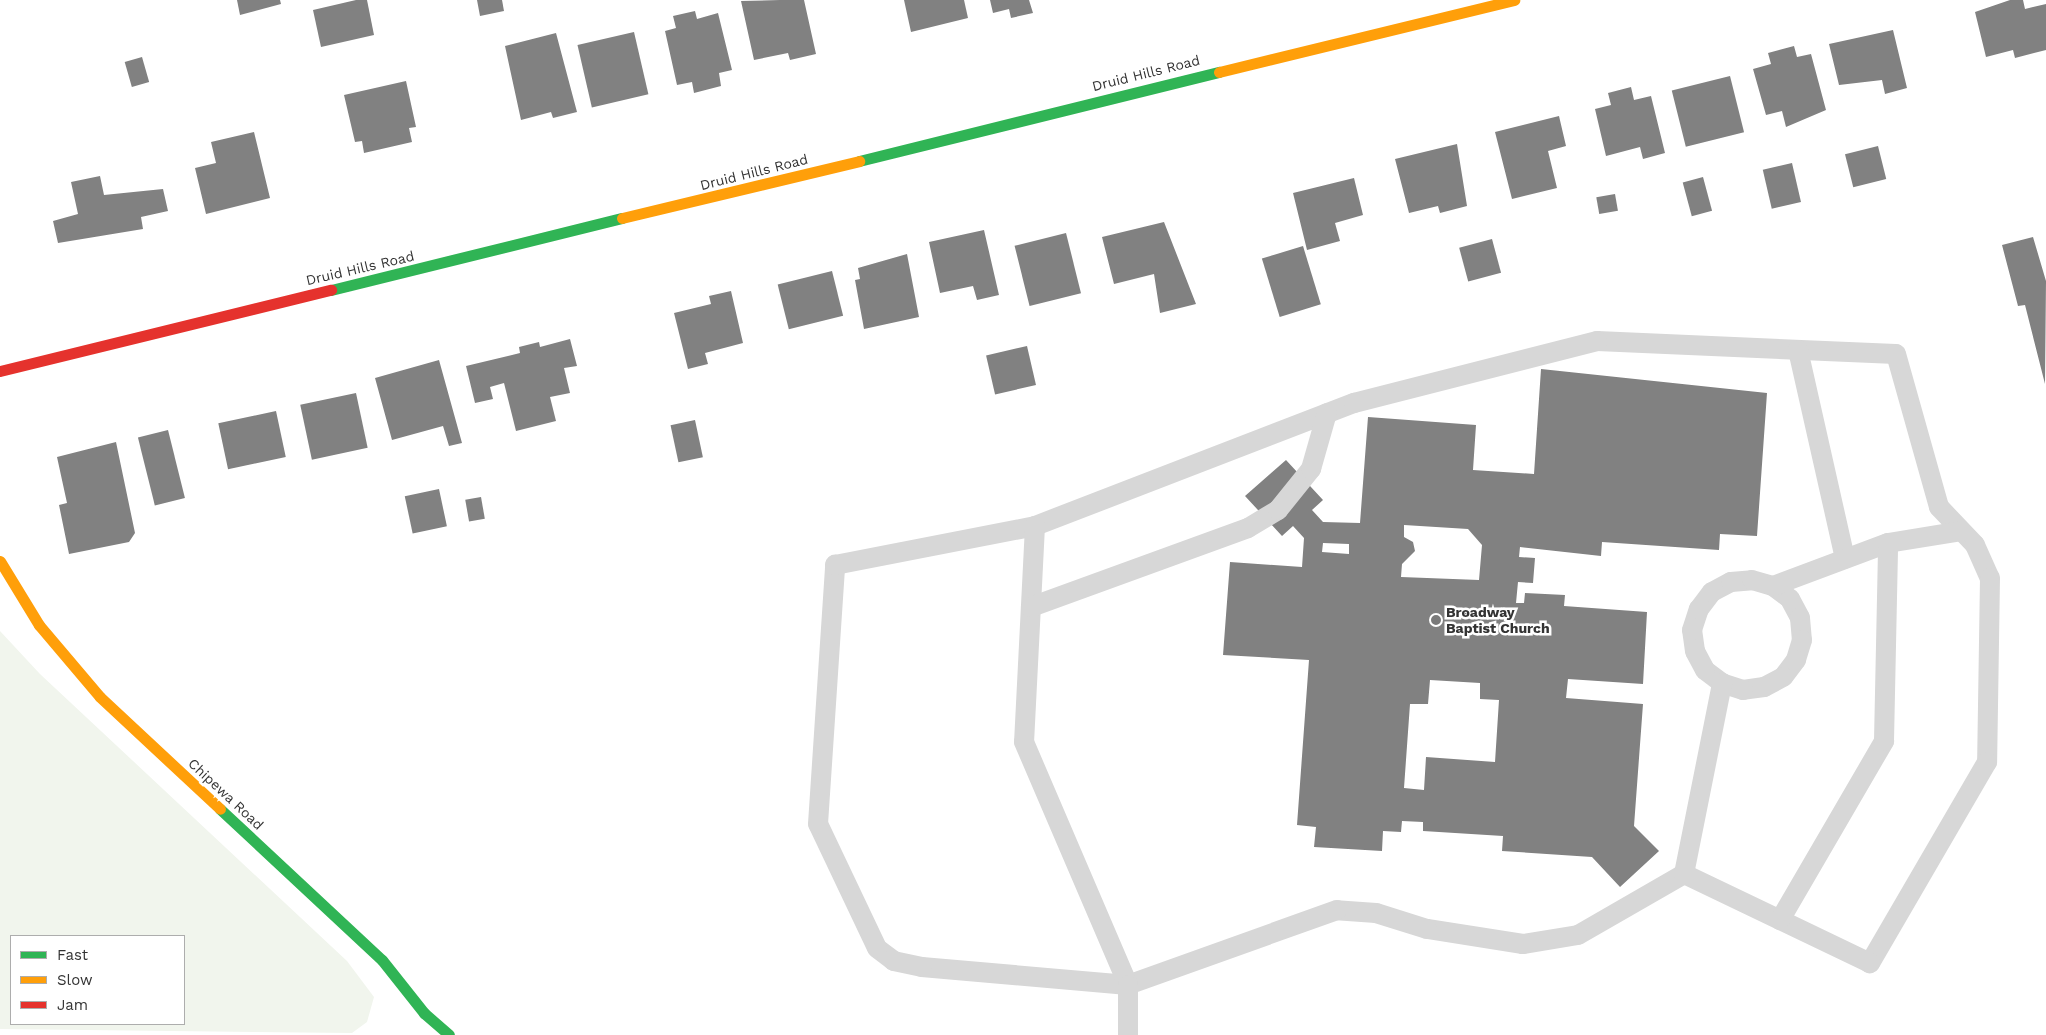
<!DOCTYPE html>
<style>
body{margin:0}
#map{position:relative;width:2046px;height:1035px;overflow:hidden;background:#fff;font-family:"Work Sans",sans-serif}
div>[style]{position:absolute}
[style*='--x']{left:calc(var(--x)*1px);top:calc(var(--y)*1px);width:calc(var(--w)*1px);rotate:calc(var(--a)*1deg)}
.green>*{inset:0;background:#f1f5ed}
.building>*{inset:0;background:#818181;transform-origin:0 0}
.lane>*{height:20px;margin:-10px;padding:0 10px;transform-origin:10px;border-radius:10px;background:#d7d7d7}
.fast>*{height:11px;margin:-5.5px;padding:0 5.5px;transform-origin:5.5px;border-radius:5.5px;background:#30b455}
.slow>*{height:11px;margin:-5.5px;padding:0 5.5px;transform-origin:5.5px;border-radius:5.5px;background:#ff9f0a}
.jam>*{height:11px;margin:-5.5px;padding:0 5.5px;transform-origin:5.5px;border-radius:5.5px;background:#e5322d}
.dots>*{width:14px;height:14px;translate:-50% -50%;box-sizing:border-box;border:2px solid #fff;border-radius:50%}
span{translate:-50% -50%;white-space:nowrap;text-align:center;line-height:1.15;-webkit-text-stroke:5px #fff;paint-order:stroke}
.street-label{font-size:14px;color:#333}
.poi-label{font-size:14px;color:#333;font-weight:700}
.left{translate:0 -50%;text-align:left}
.legend{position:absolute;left:10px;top:935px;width:175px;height:90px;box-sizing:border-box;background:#fff;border:1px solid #adadad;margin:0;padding:6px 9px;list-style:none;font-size:15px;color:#333}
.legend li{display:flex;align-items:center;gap:10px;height:25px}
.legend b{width:25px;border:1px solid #adadad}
</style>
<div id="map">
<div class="green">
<div style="clip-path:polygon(evenodd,0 631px,40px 674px,347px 961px,374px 997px,367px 1022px,352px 1033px,0 1029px,0 631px,11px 936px,184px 936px,184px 1024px,11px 1024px,11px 936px)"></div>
</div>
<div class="building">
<div style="clip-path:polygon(237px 0,280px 0,281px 4px,240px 15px)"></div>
<div style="clip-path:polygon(356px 0,367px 0,374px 35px,321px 47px,313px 10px)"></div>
<div style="clip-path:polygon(477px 0,502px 0,504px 11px,480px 16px)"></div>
<div style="clip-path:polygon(780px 0,804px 0,816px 54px,790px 60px,788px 53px,754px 60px,741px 1px)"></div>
<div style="clip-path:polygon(904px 0,964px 0,968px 18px,911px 32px)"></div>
<div style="clip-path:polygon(990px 0,1029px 0,1033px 13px,1011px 18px,1009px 9px,993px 13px)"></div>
<div style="clip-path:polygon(2010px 0,2023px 0,2025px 9px,2046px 4px,2046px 50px,2015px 58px,2013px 50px,1986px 57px,1975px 12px)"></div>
<div style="clip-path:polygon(695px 11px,697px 19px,718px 13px,732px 70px,719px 73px,721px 86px,694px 93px,692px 82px,677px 85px,665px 31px,676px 28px,673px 16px)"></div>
<div style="clip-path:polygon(1893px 30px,1907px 88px,1885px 94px,1882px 80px,1839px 85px,1829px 44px)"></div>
<div style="left:634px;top:32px;width:64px;height:58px;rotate:77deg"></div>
<div style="clip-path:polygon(556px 33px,577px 112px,553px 118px,551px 112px,521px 120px,505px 46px)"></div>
<div style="clip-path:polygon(1794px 46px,1797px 57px,1811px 54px,1826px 110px,1786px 127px,1782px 111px,1766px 115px,1753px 69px,1771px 64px,1768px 53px)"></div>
<div style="left:142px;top:57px;width:26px;height:18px;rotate:74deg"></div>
<div style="left:1730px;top:76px;width:58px;height:60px;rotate:76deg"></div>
<div style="clip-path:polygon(406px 81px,416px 127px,409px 128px,412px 142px,364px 153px,362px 141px,355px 142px,344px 95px)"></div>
<div style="clip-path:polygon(1631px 87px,1634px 100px,1651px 96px,1665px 153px,1643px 159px,1640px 147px,1606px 156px,1595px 109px,1611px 105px,1608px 93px)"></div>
<div style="clip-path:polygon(1559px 116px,1566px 146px,1548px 151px,1557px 188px,1512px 199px,1495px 132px)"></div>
<div style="clip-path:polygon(254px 132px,270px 198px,206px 214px,195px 168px,216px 163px,211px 142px)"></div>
<div style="clip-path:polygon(1457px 144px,1467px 206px,1440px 213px,1438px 206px,1409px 213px,1395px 159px)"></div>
<div style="left:1878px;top:146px;width:34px;height:34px;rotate:76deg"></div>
<div style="left:1792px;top:163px;width:40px;height:30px;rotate:77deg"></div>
<div style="clip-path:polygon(100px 176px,104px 195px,163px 189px,168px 211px,141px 217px,143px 229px,58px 243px,53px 221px,78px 214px,71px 182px)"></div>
<div style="left:1703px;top:177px;width:35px;height:21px;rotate:75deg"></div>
<div style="clip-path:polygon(1354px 178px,1363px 215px,1335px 223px,1340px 241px,1307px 250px,1293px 193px)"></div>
<div style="left:1615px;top:194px;width:17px;height:19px;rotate:80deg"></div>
<div style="clip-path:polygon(1164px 222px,1196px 304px,1160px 313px,1154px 274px,1114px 284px,1102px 237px)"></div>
<div style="clip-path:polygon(984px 230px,999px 295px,977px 300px,973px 286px,940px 293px,929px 242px)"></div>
<div style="left:1066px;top:233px;width:62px;height:53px;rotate:76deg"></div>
<div style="clip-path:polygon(2033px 237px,2046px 281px,2045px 384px,2025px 305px,2018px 306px,2002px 245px)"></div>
<div style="left:1492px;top:239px;width:35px;height:34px;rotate:75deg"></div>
<div style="left:1303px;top:246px;width:61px;height:43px;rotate:73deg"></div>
<div style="clip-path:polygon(907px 254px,919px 317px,864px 329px,855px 280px,860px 279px,858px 268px)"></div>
<div style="left:832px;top:271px;width:46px;height:56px;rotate:76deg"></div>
<div style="clip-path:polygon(731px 291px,743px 343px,705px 353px,708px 364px,688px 369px,674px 313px,711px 304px,709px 296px)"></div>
<div style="clip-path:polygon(570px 339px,577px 366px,564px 368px,570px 393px,550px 397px,556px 421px,516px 431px,504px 383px,490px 387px,493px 399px,475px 403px,466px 366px,520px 353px,519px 347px,539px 342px,540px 347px)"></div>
<div style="left:1027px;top:346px;width:40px;height:42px;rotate:77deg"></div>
<div style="clip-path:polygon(439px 360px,462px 443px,449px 446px,443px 426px,392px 440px,375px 378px)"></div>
<div style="clip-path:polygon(evenodd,1541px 369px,1767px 393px,1757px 536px,1720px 534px,1719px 550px,1602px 542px,1601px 556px,1520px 547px,1519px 557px,1535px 558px,1533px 583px,1518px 582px,1516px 603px,1524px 603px,1525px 593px,1565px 595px,1564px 606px,1647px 612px,1643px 684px,1568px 679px,1566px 698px,1643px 704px,1634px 826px,1659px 851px,1620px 887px,1592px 857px,1502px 851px,1503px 836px,1423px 831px,1423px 822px,1402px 821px,1401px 832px,1383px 831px,1382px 851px,1314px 847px,1316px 827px,1297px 825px,1309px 660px,1223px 655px,1230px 562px,1302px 567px,1304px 538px,1293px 526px,1282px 536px,1245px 496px,1286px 460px,1323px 500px,1312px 510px,1323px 522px,1360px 523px,1368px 417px,1476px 425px,1473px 470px,1534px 474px,1541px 369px,1404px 525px,1468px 529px,1482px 545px,1479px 580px,1401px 577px,1402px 564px,1415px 551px,1413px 542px,1404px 537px,1404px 525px,1541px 369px,1323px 543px,1349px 544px,1349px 554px,1322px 552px,1323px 543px,1541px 369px,1430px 680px,1480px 683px,1480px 699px,1499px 700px,1495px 762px,1426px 757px,1424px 790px,1404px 788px,1410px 704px,1428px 704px,1430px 680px)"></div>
<div style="left:356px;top:393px;width:56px;height:57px;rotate:78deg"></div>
<div style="left:276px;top:411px;width:47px;height:59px;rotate:78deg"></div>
<div style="left:695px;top:420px;width:38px;height:25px;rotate:78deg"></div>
<div style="left:168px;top:430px;width:70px;height:31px;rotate:76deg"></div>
<div style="clip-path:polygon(116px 442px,135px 533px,129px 542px,69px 554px,59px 505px,67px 503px,57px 457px)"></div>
<div style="left:439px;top:489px;width:38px;height:35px;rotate:78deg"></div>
<div style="left:481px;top:497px;width:22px;height:16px;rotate:80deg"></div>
</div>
<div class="lane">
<div style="--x:1597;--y:341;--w:299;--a:2.5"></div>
<div style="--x:1896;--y:354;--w:159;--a:74.3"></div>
<div style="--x:1939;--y:507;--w:52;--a:46.5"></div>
<div style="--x:1975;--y:545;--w:36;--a:66"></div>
<div style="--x:1990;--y:578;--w:184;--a:90.9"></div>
<div style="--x:1987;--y:762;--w:233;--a:120.2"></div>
<div style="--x:1870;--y:963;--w:206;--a:-154.4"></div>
<div style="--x:1684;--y:874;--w:122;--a:150.1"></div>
<div style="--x:1578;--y:935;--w:56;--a:170.7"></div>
<div style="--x:1523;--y:944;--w:97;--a:-171.1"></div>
<div style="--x:1427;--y:929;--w:53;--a:-162.6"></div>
<div style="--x:1376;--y:913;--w:39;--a:-176"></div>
<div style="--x:1337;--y:910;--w:222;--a:160.3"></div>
<div style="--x:1128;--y:985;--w:207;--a:-175"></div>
<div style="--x:922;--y:967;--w:29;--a:-168"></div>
<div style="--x:894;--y:961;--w:21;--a:-143"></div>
<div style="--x:877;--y:948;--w:137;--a:-115.4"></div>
<div style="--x:818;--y:824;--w:260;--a:-86.2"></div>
<div style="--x:835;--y:565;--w:204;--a:-11"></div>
<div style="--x:1035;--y:526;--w:342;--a:-21.1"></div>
<div style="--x:1354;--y:403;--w:251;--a:-14.3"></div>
<div style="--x:1798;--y:350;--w:214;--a:77.3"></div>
<div style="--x:1035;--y:526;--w:216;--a:92.9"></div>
<div style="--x:1024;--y:742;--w:264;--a:66.8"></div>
<div style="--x:1128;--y:985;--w:50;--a:90"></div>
<div style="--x:1773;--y:586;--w:21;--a:37"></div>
<div style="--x:1790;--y:599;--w:21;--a:62"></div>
<div style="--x:1800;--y:618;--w:22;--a:85"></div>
<div style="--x:1802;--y:640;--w:21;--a:107"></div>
<div style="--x:1796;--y:660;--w:21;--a:127"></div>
<div style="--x:1783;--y:677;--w:21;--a:152"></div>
<div style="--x:1764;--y:687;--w:21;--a:172"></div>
<div style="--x:1743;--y:690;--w:22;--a:-162"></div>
<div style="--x:1722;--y:683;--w:21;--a:-143"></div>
<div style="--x:1705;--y:670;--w:21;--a:-118"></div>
<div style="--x:1695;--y:651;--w:21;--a:-98"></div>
<div style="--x:1692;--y:630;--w:22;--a:-72"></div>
<div style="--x:1699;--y:609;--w:21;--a:-53"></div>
<div style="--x:1712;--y:592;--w:21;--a:-28"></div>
<div style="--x:1731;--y:582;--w:21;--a:-5"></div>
<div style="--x:1752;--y:580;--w:22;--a:16"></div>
<div style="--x:1773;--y:586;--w:123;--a:-20.5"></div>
<div style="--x:1031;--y:607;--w:231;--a:-20"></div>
<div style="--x:1248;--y:528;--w:35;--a:-31"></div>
<div style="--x:1278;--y:510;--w:53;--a:-51.2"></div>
<div style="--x:1311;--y:469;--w:58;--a:-74.1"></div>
<div style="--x:1684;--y:874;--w:195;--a:-78.7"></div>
<div style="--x:1780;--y:920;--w:207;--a:-59.8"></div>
<div style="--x:1884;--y:741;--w:198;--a:-88.8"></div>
<div style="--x:1888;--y:543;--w:74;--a:-9.3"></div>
</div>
<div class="fast">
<div style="--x:859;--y:161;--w:371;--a:-13.9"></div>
<div style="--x:331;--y:290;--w:300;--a:-13.9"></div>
<div style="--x:220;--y:809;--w:221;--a:43"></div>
<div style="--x:382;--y:960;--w:68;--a:51.6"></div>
<div style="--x:424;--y:1013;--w:33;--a:41"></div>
</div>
<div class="slow">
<div style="--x:1219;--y:72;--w:304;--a:-13.7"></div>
<div style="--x:622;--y:218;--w:244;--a:-13.5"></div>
<div style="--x:0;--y:561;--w:75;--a:58.6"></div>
<div style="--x:39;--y:625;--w:94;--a:49.7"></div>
<div style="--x:100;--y:697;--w:164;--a:43"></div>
</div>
<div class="jam">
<div style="--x:0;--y:371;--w:341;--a:-13.8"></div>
</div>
<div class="dots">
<div style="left:1436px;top:620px;background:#7a7a7a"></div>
</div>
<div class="street-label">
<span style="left:1146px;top:73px;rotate:-14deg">Druid Hills Road</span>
<span style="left:754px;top:172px;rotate:-14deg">Druid Hills Road</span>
<span style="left:360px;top:268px;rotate:-13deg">Druid Hills Road</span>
<span style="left:226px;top:794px;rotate:43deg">Chipewa Road</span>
</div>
<div class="poi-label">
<span class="left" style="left:1446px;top:620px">Broadway<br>Baptist Church</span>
</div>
<ul class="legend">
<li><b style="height:6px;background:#30b455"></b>Fast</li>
<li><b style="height:6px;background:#ff9f0a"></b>Slow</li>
<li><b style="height:6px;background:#e5322d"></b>Jam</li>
</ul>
</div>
